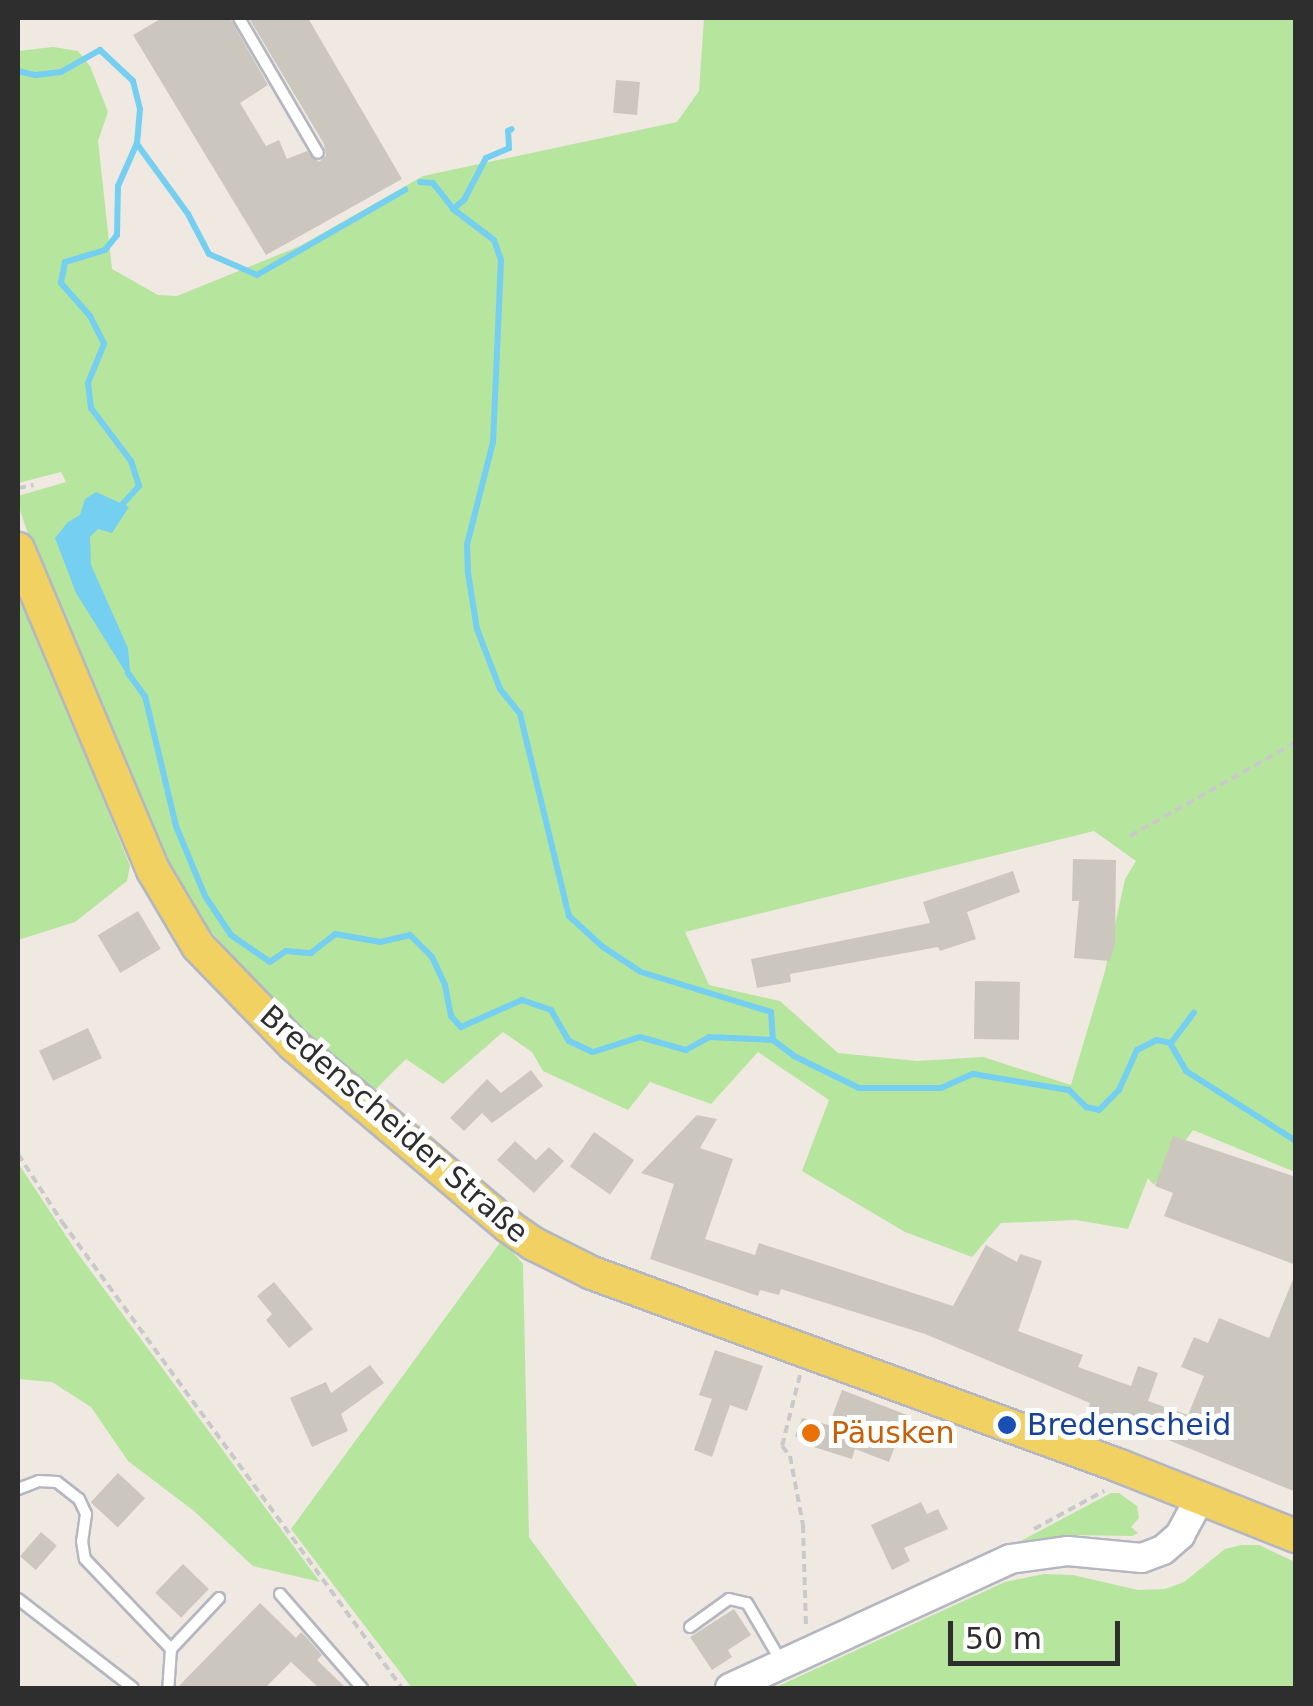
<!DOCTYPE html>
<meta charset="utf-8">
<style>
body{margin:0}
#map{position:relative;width:1313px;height:1706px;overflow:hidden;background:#efe9e1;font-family:"DejaVu Sans",sans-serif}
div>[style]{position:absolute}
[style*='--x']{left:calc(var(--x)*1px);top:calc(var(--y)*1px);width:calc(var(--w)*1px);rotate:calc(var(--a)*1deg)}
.green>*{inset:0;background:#b6e59e}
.water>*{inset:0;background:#75cff0}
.stream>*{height:6px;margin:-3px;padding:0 3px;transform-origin:3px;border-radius:3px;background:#75cff0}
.building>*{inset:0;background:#cbc7bf;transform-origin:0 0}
.path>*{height:4px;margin-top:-2px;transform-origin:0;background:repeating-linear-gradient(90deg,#c9c9c9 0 8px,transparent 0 13px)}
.roads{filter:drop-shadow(2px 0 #b4b7c1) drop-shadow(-2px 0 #b4b7c1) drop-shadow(0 2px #b4b7c1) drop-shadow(0 -2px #b4b7c1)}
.lane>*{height:10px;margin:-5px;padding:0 5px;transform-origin:5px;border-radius:5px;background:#fff}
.secondary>*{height:28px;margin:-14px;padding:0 14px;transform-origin:14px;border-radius:14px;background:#fff}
.primary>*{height:32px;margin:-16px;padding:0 16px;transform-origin:16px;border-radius:16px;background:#f2d163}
.dots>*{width:28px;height:28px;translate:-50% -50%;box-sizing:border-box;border:5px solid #fff;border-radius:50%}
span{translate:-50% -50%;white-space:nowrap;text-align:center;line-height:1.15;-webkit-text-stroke:10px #fff;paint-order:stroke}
.street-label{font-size:30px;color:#2e2e2e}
.transit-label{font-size:30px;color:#164399}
.left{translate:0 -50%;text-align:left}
.food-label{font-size:30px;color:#c56008}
.frame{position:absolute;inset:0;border:20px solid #2e2e2e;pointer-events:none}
.scale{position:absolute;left:948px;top:1621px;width:172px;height:45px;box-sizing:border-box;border:5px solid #2e2e2e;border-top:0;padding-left:12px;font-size:30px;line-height:35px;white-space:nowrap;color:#2e2e2e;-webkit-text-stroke:8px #fff;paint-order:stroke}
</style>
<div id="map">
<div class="green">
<div style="clip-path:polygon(evenodd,704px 18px,1295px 18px,1295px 1172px,1193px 1130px,1154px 1185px,1148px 1178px,1128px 1229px,1076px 1220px,1001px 1223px,972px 1257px,905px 1232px,802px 1171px,829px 1100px,758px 1052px,711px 1104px,650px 1082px,628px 1110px,543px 1071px,532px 1052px,503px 1032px,443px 1084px,406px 1059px,374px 1091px,269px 997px,186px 903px,113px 755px,49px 597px,18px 504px,18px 496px,66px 482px,61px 472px,18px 483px,18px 51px,53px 47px,78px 51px,90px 66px,108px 112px,98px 141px,112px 269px,158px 295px,177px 296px,300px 246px,423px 176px,677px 122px,699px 91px,704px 18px,1094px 831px,1136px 861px,1125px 879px,1105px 971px,1071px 1085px,983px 1057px,917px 1061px,838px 1053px,780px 1001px,709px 985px,685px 932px,1094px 831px)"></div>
<div style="clip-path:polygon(18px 587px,130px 866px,127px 881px,75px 922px,18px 940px)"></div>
<div style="clip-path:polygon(18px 1163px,76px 1251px,320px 1582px,253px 1566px,194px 1511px,128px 1461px,91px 1407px,52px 1382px,18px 1379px)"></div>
<div style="clip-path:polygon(502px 1240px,523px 1264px,529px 1537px,639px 1688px,412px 1688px,291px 1529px)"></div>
<div style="clip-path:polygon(1111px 1493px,1119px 1493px,1137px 1506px,1139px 1518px,1131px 1527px,1138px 1533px,1132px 1536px,1070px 1535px,1017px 1543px)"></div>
<div style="clip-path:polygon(1241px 1545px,1259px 1545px,1295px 1562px,1295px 1688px,774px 1688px,1005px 1582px,1044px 1574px,1073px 1575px,1138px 1590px,1165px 1589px,1184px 1582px,1225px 1549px)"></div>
</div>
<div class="water">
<div style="clip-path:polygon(96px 492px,129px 507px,112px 533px,98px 529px,90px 537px,91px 565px,128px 648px,131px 681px,76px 593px,55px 538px,68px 522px,80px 515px,85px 499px)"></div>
</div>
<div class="stream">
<div style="--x:18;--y:71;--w:18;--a:13"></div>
<div style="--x:36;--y:75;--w:25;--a:-7"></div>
<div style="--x:61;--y:72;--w:45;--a:-29.4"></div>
<div style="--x:100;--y:50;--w:45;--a:43.2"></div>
<div style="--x:133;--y:81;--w:29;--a:76"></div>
<div style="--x:140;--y:109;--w:34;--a:95"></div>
<div style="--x:137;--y:143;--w:47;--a:113.8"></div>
<div style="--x:118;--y:186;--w:49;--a:91.2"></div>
<div style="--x:117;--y:235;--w:19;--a:129"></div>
<div style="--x:105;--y:250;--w:42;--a:163.3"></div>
<div style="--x:65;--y:262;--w:21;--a:101"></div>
<div style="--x:61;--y:283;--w:44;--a:48.7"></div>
<div style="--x:90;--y:316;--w:31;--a:63"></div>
<div style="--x:104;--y:344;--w:42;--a:112.3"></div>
<div style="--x:88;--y:383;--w:25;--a:83"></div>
<div style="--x:91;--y:408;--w:66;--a:53"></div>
<div style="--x:131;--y:461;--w:26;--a:72"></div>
<div style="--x:139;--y:486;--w:27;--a:132"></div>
<div style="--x:137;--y:144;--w:87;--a:53.9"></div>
<div style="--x:188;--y:214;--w:45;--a:62.3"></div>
<div style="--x:209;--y:254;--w:52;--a:23.6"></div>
<div style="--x:257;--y:275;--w:171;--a:-29.9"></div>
<div style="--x:420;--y:182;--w:13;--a:4"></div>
<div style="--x:433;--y:183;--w:33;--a:52"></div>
<div style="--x:453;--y:209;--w:51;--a:37.1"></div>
<div style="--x:494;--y:240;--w:21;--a:71"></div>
<div style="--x:501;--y:260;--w:182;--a:92.5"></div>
<div style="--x:493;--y:442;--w:106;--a:104.2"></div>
<div style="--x:467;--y:545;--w:28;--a:88"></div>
<div style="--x:468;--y:573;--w:57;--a:80.9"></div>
<div style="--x:477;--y:629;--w:64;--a:69"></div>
<div style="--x:500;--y:689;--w:32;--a:51"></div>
<div style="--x:520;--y:714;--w:208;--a:76.4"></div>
<div style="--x:569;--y:916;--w:46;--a:42.4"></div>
<div style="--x:603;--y:947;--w:45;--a:33.3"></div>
<div style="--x:641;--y:972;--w:136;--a:17.1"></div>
<div style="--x:771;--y:1012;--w:28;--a:86"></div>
<div style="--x:453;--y:209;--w:14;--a:-39"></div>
<div style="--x:464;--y:200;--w:47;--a:-62.4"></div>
<div style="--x:486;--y:158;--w:25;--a:-23"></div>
<div style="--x:509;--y:148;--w:17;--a:-93"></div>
<div style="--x:508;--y:131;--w:4;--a:-27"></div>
<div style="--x:128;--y:673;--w:29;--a:54"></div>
<div style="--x:145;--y:696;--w:134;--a:76.6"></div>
<div style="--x:176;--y:826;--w:76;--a:67.5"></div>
<div style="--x:205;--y:896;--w:47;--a:56.3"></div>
<div style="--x:231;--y:935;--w:47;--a:34.7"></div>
<div style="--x:270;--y:962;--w:19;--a:-35"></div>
<div style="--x:286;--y:951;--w:25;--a:5"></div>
<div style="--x:311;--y:953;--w:31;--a:-38"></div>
<div style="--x:335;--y:934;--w:46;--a:10.1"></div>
<div style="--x:380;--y:942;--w:31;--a:-13"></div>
<div style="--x:410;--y:935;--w:31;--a:45"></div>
<div style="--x:432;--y:957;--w:31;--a:65"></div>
<div style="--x:445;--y:985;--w:32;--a:79"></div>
<div style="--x:451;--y:1016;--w:15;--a:48"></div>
<div style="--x:461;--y:1027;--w:67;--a:-23.9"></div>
<div style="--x:522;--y:1000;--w:31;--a:19"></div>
<div style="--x:551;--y:1010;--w:36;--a:60"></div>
<div style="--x:569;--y:1041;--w:26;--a:25"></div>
<div style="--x:593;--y:1052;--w:49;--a:-17.7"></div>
<div style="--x:640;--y:1037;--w:48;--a:15.8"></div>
<div style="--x:686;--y:1050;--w:26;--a:-29"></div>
<div style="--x:709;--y:1037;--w:64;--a:2.7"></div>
<div style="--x:773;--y:1040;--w:26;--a:37"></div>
<div style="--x:794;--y:1056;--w:72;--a:26.2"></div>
<div style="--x:859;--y:1088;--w:82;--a:0"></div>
<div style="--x:941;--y:1088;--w:35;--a:-24"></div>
<div style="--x:973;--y:1074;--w:97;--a:9.5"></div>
<div style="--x:1069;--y:1090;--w:24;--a:45"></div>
<div style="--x:1086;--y:1107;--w:13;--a:13"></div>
<div style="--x:1099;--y:1110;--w:28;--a:-45"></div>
<div style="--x:1119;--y:1090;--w:44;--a:-65.8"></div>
<div style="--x:1137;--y:1050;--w:22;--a:-27"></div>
<div style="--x:1157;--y:1040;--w:13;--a:13"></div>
<div style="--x:1170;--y:1043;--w:32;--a:60"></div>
<div style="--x:1186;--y:1071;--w:130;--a:32.5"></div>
<div style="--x:1171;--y:1043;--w:38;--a:-53"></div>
</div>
<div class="building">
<div style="clip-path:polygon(162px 18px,230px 18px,268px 85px,240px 103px,266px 146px,279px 140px,287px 159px,307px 151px,319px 162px,326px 156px,324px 144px,249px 18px,308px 18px,402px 179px,266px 255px,133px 35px)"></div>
<div style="left:616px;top:80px;width:24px;height:33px;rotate:5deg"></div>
<div style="clip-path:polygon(1073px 859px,1116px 860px,1115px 944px,1110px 961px,1074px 958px,1079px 901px,1072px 901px)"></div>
<div style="clip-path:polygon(1013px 871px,1020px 892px,967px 912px,976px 939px,940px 951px,938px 947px,790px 974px,791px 982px,757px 988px,751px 959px,930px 923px,923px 902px)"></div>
<div style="left:138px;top:911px;width:44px;height:47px;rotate:59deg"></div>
<div style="left:975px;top:981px;width:45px;height:58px;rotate:1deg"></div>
<div style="left:88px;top:1028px;width:33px;height:54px;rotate:65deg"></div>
<div style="clip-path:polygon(531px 1070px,543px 1086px,492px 1123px,482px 1113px,464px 1131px,450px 1118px,487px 1079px,501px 1093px)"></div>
<div style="clip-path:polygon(697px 1115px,717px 1119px,700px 1148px,733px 1159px,705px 1239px,755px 1255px,759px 1243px,953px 1306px,986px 1245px,1017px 1262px,1020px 1254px,1042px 1261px,1018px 1331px,1083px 1355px,1078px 1367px,1131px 1386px,1138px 1366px,1158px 1373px,1148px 1401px,1188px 1415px,1204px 1376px,1181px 1367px,1194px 1337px,1208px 1343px,1219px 1318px,1269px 1338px,1296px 1272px,1296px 1492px,1139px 1428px,1087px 1413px,1090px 1403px,925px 1334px,781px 1289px,779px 1295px,760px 1290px,758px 1296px,650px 1259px,674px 1184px,641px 1173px)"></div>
<div style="left:594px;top:1132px;width:49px;height:42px;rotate:35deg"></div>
<div style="clip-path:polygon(1173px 1136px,1296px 1177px,1296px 1265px,1164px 1216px,1173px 1193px,1155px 1186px)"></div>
<div style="clip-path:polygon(515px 1141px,536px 1160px,549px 1147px,564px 1161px,534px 1193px,497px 1160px)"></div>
<div style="clip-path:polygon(274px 1282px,313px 1329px,289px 1348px,266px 1320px,272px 1314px,257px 1296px)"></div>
<div style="clip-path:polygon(715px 1350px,763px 1366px,747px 1411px,730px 1405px,712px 1457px,694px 1450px,712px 1399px,699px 1395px)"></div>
<div style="clip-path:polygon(370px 1365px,384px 1383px,341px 1414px,348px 1431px,312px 1447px,290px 1398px,326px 1382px,331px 1393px)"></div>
<div style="clip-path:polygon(842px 1390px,907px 1415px,889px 1462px,855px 1449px,852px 1459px,801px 1443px,803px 1439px,795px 1436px,802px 1418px,829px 1425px)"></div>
<div style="left:118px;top:1473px;width:37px;height:40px;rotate:43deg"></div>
<div style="clip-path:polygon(921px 1502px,927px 1514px,938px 1509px,948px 1529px,904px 1548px,910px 1561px,892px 1570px,871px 1525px)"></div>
<div style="left:41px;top:1532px;width:21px;height:32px;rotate:41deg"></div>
<div style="left:183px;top:1564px;width:36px;height:40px;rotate:44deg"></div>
<div style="clip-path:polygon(260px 1603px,296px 1638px,301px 1632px,306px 1637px,322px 1655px,317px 1660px,346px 1688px,319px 1688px,291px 1662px,265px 1688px,177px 1688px)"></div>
<div style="clip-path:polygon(734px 1609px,751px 1635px,728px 1650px,732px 1657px,712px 1670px,690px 1637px)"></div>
</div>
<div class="path">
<div style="--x:18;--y:488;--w:16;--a:-11"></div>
<div style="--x:1130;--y:836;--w:191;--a:-29.5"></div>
<div style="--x:18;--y:1154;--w:81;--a:57.1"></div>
<div style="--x:62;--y:1222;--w:577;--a:53.88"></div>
<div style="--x:800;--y:1375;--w:73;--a:104.2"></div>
<div style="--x:782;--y:1446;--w:13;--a:51"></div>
<div style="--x:790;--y:1456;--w:70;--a:79.3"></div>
<div style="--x:803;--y:1525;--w:99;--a:88.3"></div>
<div style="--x:1034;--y:1529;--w:80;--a:-28.5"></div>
</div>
<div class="roads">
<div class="lane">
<div style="--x:239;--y:18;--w:156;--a:59.7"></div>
<div style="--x:18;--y:1489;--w:22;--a:-21"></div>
<div style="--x:39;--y:1481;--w:18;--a:3"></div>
<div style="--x:57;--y:1482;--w:28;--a:38"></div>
<div style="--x:79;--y:1499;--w:17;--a:65"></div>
<div style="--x:86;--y:1514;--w:27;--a:98"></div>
<div style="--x:82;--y:1541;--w:18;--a:81"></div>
<div style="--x:85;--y:1559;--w:124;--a:46.3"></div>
<div style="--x:171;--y:1649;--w:39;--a:94"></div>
<div style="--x:280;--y:1594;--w:125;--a:48.9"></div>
<div style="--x:18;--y:1599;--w:145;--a:37.7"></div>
<div style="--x:690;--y:1627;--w:48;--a:-35.7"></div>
<div style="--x:729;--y:1599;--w:18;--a:13"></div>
<div style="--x:747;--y:1603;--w:69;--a:59.7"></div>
<div style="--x:171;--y:1649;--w:70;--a:-46.7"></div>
</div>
<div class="secondary">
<div style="--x:730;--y:1688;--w:308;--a:-24.7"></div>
<div style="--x:1010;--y:1559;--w:59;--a:-7.9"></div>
<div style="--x:1068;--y:1551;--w:74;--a:5.4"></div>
<div style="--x:1142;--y:1558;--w:22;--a:-21"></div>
<div style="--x:1163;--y:1550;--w:23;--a:-41"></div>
<div style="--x:1180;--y:1535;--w:42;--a:-61.6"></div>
</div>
<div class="primary">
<div style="--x:18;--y:549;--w:348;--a:67.2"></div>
<div style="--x:153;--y:870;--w:88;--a:59.4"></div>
<div style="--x:198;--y:946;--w:138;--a:45.9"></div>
<div style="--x:294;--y:1045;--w:280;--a:40.2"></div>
<div style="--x:508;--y:1226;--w:32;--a:35"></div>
<div style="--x:534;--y:1244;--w:65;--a:26.6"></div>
<div style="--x:592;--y:1273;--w:562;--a:20.08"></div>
<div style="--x:1120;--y:1466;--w:189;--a:21.7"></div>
</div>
</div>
<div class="dots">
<div style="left:1007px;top:1425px;background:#1a4fb4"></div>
<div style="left:811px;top:1433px;background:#e8710a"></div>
</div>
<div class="street-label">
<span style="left:394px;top:1124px;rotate:41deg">Bredenscheider Straße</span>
</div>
<div class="transit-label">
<span class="left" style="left:1027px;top:1425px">Bredenscheid</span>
</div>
<div class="food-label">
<span class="left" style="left:831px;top:1433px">Päusken</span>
</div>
<div class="frame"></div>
<div class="scale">50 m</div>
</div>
